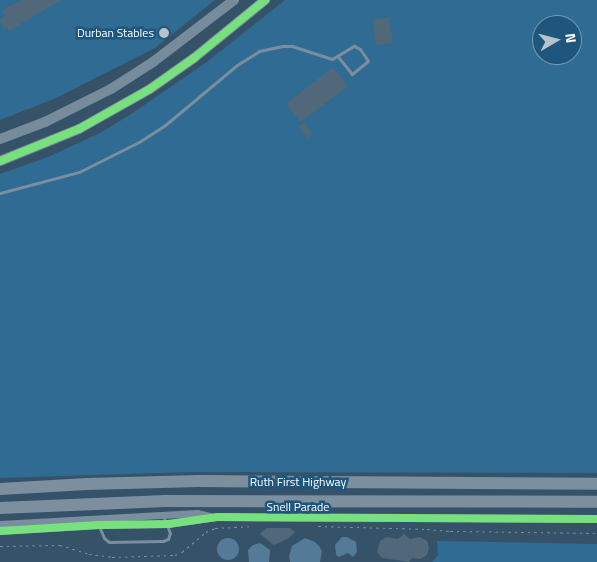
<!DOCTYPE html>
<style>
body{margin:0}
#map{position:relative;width:597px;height:562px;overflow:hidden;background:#355268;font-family:"Titillium Web",sans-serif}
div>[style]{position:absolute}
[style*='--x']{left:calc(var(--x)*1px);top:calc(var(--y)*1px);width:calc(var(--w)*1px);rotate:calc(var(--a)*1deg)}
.green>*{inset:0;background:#2f6b93}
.water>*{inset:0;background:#537a96}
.round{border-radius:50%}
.building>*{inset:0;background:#50687a;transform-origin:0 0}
.path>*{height:1px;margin-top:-0.5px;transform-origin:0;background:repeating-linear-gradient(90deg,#7a8e9f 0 2.5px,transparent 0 6.5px)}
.service>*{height:3px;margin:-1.5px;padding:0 1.5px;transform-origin:1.5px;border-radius:1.5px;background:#7a8e9f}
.minor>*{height:7px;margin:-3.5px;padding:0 3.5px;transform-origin:3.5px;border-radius:3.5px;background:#7a8e9f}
.secondary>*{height:10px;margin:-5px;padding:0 5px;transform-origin:5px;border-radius:5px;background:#768b9b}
.motorway>*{height:12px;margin:-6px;padding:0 6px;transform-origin:6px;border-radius:6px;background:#7c8f9f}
.cycleway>*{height:8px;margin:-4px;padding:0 4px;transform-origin:4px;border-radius:4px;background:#77e17e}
.dots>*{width:14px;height:14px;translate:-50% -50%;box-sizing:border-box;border:2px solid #1f567e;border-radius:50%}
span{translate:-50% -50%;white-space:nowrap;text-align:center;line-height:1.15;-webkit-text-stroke:5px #1f567e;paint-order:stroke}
.poi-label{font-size:12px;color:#fff}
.right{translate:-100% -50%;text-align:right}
.street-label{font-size:12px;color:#fff}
.north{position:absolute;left:532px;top:15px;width:50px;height:50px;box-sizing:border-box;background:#1f567e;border:1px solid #799ab2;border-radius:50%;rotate:82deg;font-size:14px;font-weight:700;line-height:20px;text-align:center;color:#fff}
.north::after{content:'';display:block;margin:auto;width:18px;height:22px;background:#b8c2ca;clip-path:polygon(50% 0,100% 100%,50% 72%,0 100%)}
</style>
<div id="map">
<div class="green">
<div style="clip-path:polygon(0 0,215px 0,155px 48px,54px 99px,0 120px)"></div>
<div style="clip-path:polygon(evenodd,285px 0,597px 0,597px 473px,192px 472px,0 478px,0 174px,48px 157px,102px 132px,131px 114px,204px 64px,285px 0,542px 25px,572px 25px,572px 55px,542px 55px,542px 25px)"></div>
<div style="clip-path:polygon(437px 541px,597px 544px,597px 562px,432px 562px,438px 555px)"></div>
</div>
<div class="water">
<div style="clip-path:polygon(342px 537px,347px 537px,356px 542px,357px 552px,353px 557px,348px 553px,339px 557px,336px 555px,335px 545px)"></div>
<div style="clip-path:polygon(305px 538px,315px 542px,319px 546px,322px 551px,320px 562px,290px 562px,289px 556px,292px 546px)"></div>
<div class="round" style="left:217px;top:538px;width:22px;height:22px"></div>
<div style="clip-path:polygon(260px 543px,270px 550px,269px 562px,249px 562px,248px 550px,253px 545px)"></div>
</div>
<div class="building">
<div style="clip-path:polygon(21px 0,61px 0,9px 31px,8px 28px,5px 30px,0 21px,5px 15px,2px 10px)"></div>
<div style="left:389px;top:17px;width:26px;height:17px;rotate:81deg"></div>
<div style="left:333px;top:67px;width:24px;height:60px;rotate:52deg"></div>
<div style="left:304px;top:122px;width:15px;height:7px;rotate:53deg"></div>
<div style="clip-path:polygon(267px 528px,290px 528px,295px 532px,289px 538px,274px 545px,260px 534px)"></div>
<div style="clip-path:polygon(404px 534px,410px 539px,420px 537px,427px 541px,429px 548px,427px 555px,421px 559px,412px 558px,409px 562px,382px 558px,377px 552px,380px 541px,386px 537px,398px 539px)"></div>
</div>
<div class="path">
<div style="--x:318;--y:526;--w:109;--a:1.6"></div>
<div style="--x:427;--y:529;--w:23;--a:5"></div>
<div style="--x:450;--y:531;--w:147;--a:0.8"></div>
<div style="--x:0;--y:546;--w:60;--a:-1"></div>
<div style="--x:60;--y:545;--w:30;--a:17"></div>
<div style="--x:89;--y:554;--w:23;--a:7"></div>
<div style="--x:112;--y:557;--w:63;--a:-1.8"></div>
<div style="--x:175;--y:555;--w:8;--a:-23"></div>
<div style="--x:182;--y:552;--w:31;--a:-40"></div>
<div style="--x:206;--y:532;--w:10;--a:-24"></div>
<div style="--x:215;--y:528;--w:34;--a:-3"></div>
</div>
<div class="service">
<div style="--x:0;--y:193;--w:82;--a:-14.9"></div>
<div style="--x:79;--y:172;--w:67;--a:-26.6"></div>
<div style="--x:139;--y:142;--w:30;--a:-33"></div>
<div style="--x:164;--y:126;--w:95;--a:-39.9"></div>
<div style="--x:237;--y:65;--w:26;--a:-32"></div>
<div style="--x:259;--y:51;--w:24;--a:-12"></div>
<div style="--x:282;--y:46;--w:10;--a:0"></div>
<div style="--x:292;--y:46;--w:42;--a:18"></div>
<div style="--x:332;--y:59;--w:26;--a:-31"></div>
<div style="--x:354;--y:46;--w:7;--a:27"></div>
<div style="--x:360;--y:49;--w:14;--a:56"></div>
<div style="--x:368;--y:61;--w:21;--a:141"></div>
<div style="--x:352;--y:74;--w:22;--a:-129"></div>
<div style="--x:99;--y:526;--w:13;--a:67"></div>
<div style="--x:104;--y:538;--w:6;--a:39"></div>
<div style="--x:109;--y:542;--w:54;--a:-1.1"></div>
<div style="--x:163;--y:541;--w:5;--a:-22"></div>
<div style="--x:168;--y:539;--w:6;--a:-72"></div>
<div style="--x:170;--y:533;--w:18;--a:-112"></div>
</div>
<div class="minor">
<div style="--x:0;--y:524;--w:197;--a:-3.2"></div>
<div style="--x:197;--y:513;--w:18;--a:13"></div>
<div style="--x:0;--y:531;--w:99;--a:-3.5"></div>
<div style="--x:99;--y:525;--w:69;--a:-0.8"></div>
<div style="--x:168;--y:524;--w:49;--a:-8.1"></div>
<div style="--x:217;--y:517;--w:380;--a:0.3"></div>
</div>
<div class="secondary">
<div style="--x:0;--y:139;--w:48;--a:-20.7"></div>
<div style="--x:45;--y:122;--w:74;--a:-26.6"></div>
<div style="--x:111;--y:89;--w:50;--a:-32.7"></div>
<div style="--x:153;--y:62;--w:102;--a:-37.4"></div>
<div style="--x:0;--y:161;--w:85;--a:-22.1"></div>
<div style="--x:79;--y:129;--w:81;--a:-29.4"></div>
<div style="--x:150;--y:89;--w:54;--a:-35.2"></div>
<div style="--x:194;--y:58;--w:92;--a:-39.2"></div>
</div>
<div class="motorway">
<div style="--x:0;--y:489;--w:87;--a:-3.3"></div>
<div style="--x:87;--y:484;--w:112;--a:-1.5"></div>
<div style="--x:199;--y:481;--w:398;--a:0.4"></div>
<div style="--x:0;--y:508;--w:165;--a:-2.4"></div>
<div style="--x:165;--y:501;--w:432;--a:0.1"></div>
</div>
<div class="cycleway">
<div style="--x:0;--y:161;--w:85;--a:-22.1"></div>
<div style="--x:79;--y:129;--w:81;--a:-29.4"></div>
<div style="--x:150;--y:89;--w:54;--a:-35.2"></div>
<div style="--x:194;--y:58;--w:92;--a:-39.2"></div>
<div style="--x:0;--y:531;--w:99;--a:-3.5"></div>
<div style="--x:99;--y:525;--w:69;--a:-0.8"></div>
<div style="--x:168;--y:524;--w:49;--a:-8.1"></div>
<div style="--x:217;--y:517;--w:380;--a:0.3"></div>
</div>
<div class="dots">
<div style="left:164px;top:33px;background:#b8c2ca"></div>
</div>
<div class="poi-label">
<span class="right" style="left:154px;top:33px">Durban Stables</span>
</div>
<div class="street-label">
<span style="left:298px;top:482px">Ruth First Highway</span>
<span style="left:298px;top:507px">Snell Parade</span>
</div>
<div class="north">N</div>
</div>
